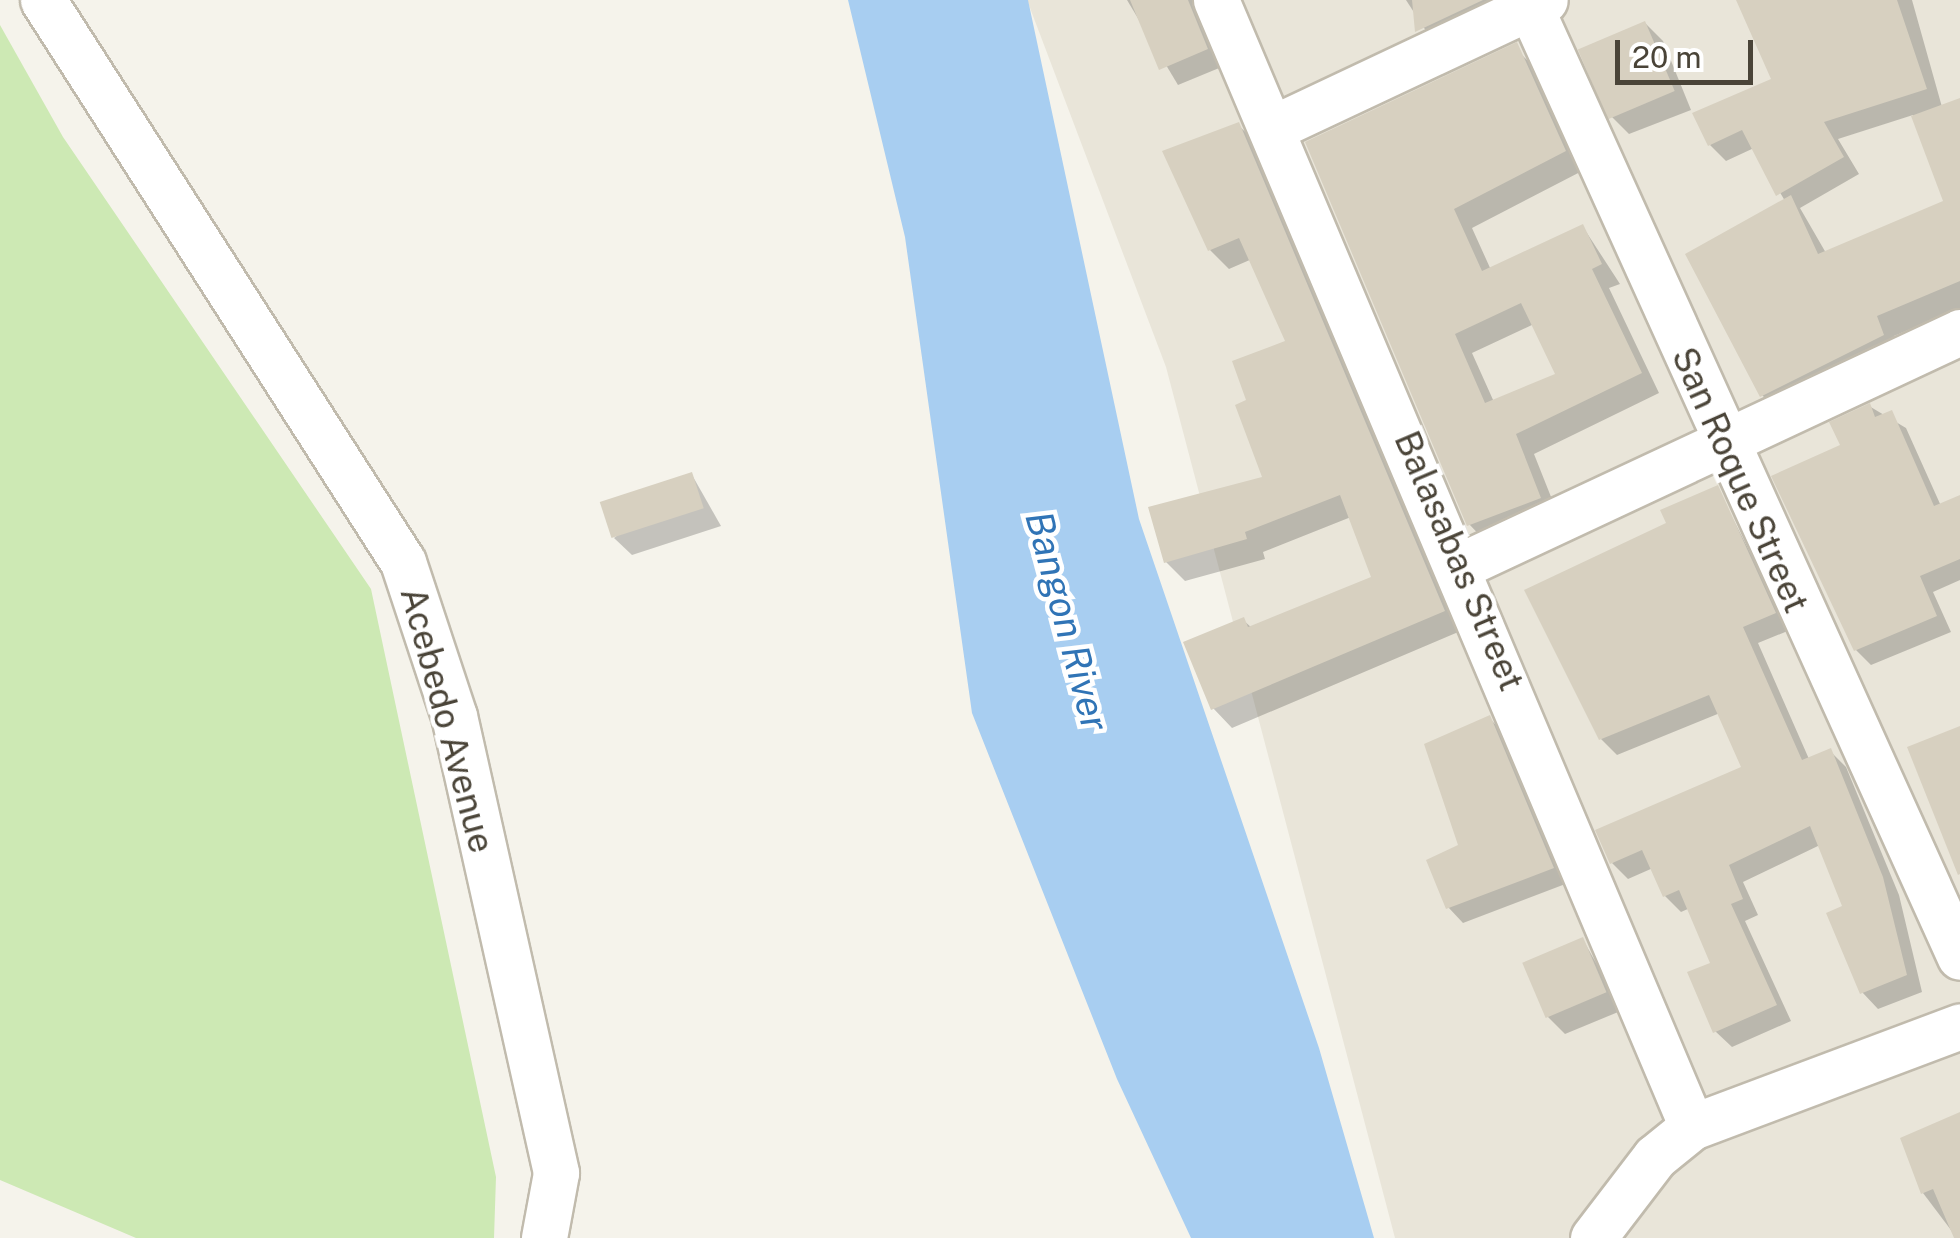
<!DOCTYPE html>
<style>
body{margin:0}
#map{position:relative;width:1960px;height:1238px;overflow:hidden;background:#f5f3eb;font-family:"Public Sans",sans-serif}
div>[style]{position:absolute}
[style*='--x']{left:calc(var(--x)*1px);top:calc(var(--y)*1px);width:calc(var(--w)*1px);rotate:calc(var(--a)*1deg)}
.residential>*{inset:0;background:#e9e5d9}
.green>*{inset:0;background:#cde9b4}
.water>*{inset:0;background:#a8cef1}
.shadow>*{inset:0;background:#0003}
.building>*{inset:0;background:#d7d0c0;transform-origin:0 0}
.roads{filter:drop-shadow(2px 0 #c1bbad) drop-shadow(-2px 0 #c1bbad) drop-shadow(0 2px #c1bbad) drop-shadow(0 -2px #c1bbad)}
.minor>*{height:45px;margin:-22.5px;padding:0 22.5px;transform-origin:22.5px;border-radius:22.5px;background:#fff}
span{translate:-50% -50%;white-space:nowrap;text-align:center;line-height:1.15;-webkit-text-stroke:9px #fff;paint-order:stroke}
.street-label{font-size:35px;color:#4a4438}
.water-label{font-size:38px;color:#3074b6;font-style:italic}
.scale{position:absolute;left:1615px;top:40px;width:138px;height:45px;box-sizing:border-box;border:5px solid #4a4438;border-top:0;padding-left:12px;font-size:30px;line-height:35px;white-space:nowrap;color:#4a4438;-webkit-text-stroke:8px #fff;paint-order:stroke}
</style>
<div id="map">
<div class="residential">
<div style="clip-path:polygon(1027px 0,1960px 0,1960px 1238px,1395px 1238px,1166px 367px)"></div>
</div>
<div class="green">
<div style="clip-path:polygon(0 25px,63px 137px,371px 589px,496px 1177px,494px 1238px,136px 1238px,0 1180px)"></div>
</div>
<div class="water">
<div style="clip-path:polygon(848px 0,1028px 0,1139px 519px,1319px 1048px,1374px 1238px,1191px 1238px,1117px 1079px,972px 713px,905px 237px)"></div>
</div>
<div class="shadow">
<div style="clip-path:polygon(1127px 0,1196px 0,1224px 66px,1178px 85px)"></div>
<div style="clip-path:polygon(1406px 0,1538px 0,1441px 54px)"></div>
<div style="clip-path:polygon(evenodd,1739px 0,1912px 0,1942px 107px,1960px 110px,1960px 308px,1894px 336px,1902px 355px,1781px 415px,1762px 395px,1785px 201px,1754px 148px,1726px 161px,1710px 145px,1774px 81px,1739px 0,1913px 115px,1946px 202px,1826px 253px,1800px 208px,1859px 174px,1838px 139px,1913px 115px)"></div>
<div style="clip-path:polygon(1645px 23px,1663px 41px,1691px 110px,1629px 134px,1611px 116px)"></div>
<div style="clip-path:polygon(evenodd,1521px 54px,1540px 73px,1584px 170px,1472px 228px,1491px 270px,1583px 227px,1620px 284px,1609px 288px,1659px 393px,1534px 454px,1559px 517px,1488px 544px,1469px 524px,1308px 143px,1521px 54px,1534px 324px,1559px 375px,1494px 402px,1472px 353px,1534px 324px)"></div>
<div style="clip-path:polygon(1238px 125px,1258px 144px,1463px 630px,1232px 728px,1213px 708px,1243px 620px,1252px 628px,1375px 579px,1351px 517px,1263px 552px,1265px 559px,1185px 581px,1166px 562px,1265px 479px,1250px 401px,1289px 342px,1252px 259px,1229px 269px,1210px 250px)"></div>
<div style="clip-path:polygon(1869px 406px,1906px 428px,1941px 506px,1960px 498px,1960px 580px,1933px 592px,1951px 632px,1871px 665px,1856px 650px,1843px 447px)"></div>
<div style="clip-path:polygon(692px 475px,721px 526px,632px 555px,614px 538px)"></div>
<div style="clip-path:polygon(1717px 488px,1790px 630px,1758px 643px,1809px 759px,1830px 751px,1846px 767px,1899px 895px,1922px 992px,1878px 1009px,1862px 992px,1846px 907px,1820px 845px,1743px 882px,1758px 915px,1745px 921px,1791px 1021px,1732px 1047px,1715px 1031px,1714px 964px,1690px 908px,1681px 912px,1665px 896px,1653px 868px,1628px 879px,1612px 863px,1744px 769px,1720px 713px,1617px 755px,1601px 739px,1669px 524px)"></div>
<div style="clip-path:polygon(1489px 718px,1505px 734px,1568px 883px,1463px 923px,1448px 907px)"></div>
<div style="clip-path:polygon(1583px 940px,1623px 1010px,1565px 1034px,1547px 1016px)"></div>
<div style="clip-path:polygon(1960px 1115px,1960px 1238px,1957px 1238px,1923px 1193px)"></div>
</div>
<div class="building">
<div style="clip-path:polygon(1130px 0,1188px 0,1208px 49px,1159px 70px)"></div>
<div style="clip-path:polygon(1412px 0,1483px 0,1415px 32px)"></div>
<div style="clip-path:polygon(1736px 0,1897px 0,1927px 89px,1824px 122px,1844px 157px,1776px 196px,1742px 130px,1708px 146px,1692px 113px,1771px 79px)"></div>
<div style="left:1645px;top:21px;width:76px;height:73px;rotate:67deg"></div>
<div style="clip-path:polygon(evenodd,1517px 42px,1566px 151px,1454px 209px,1482px 271px,1583px 224px,1602px 264px,1592px 269px,1642px 373px,1516px 434px,1541px 498px,1467px 526px,1305px 142px,1517px 42px,1521px 303px,1555px 374px,1485px 403px,1455px 334px,1521px 303px)"></div>
<div style="clip-path:polygon(1960px 98px,1960px 281px,1877px 316px,1884px 335px,1760px 397px,1685px 254px,1791px 195px,1818px 254px,1943px 201px,1911px 116px)"></div>
<div style="clip-path:polygon(1239px 122px,1445px 611px,1211px 710px,1183px 642px,1244px 617px,1248px 627px,1371px 577px,1340px 495px,1245px 532px,1247px 539px,1164px 563px,1148px 507px,1262px 477px,1235px 405px,1246px 400px,1232px 361px,1285px 341px,1239px 238px,1208px 251px,1162px 151px)"></div>
<div style="clip-path:polygon(1870px 403px,1875px 417px,1892px 410px,1934px 506px,1960px 495px,1960px 559px,1920px 576px,1937px 616px,1854px 651px,1771px 476px,1840px 445px,1829px 422px)"></div>
<div style="left:692px;top:472px;width:38px;height:97px;rotate:72deg"></div>
<div style="clip-path:polygon(1718px 485px,1776px 613px,1743px 627px,1802px 760px,1831px 748px,1883px 877px,1907px 975px,1860px 994px,1826px 913px,1842px 906px,1810px 826px,1729px 865px,1743px 899px,1731px 904px,1777px 1005px,1713px 1033px,1687px 972px,1710px 963px,1679px 890px,1663px 897px,1642px 850px,1610px 864px,1595px 830px,1741px 767px,1709px 695px,1599px 740px,1524px 590px,1666px 523px,1660px 510px)"></div>
<div style="clip-path:polygon(1490px 715px,1554px 868px,1446px 909px,1426px 860px,1458px 845px,1424px 744px)"></div>
<div style="clip-path:polygon(1960px 726px,1960px 874px,1958px 875px,1907px 747px)"></div>
<div style="left:1583px;top:937px;width:60px;height:66px;rotate:67deg"></div>
<div style="clip-path:polygon(1960px 1112px,1960px 1238px,1954px 1238px,1933px 1189px,1921px 1194px,1900px 1138px)"></div>
</div>
<div class="roads">
<div class="minor">
<div style="--x:43;--y:0;--w:667;--a:57.36"></div>
<div style="--x:403;--y:562;--w:162;--a:71.7"></div>
<div style="--x:454;--y:716;--w:468;--a:77.4"></div>
<div style="--x:556;--y:1173;--w:66;--a:100.5"></div>
<div style="--x:1216;--y:0;--w:1223;--a:67.1"></div>
<div style="--x:1527;--y:0;--w:1050;--a:65.66"></div>
<div style="--x:1275;--y:127;--w:298;--a:-25.2"></div>
<div style="--x:1462;--y:565;--w:550;--a:-25.07"></div>
<div style="--x:1593;--y:1238;--w:102;--a:-52.6"></div>
<div style="--x:1655;--y:1157;--w:48;--a:-39"></div>
<div style="--x:1692;--y:1127;--w:286;--a:-20.6"></div>
</div>
</div>
<div class="street-label">
<span style="left:1740px;top:480px;rotate:66deg">San Roque Street</span>
<span style="left:1459px;top:561px;rotate:67deg">Balasabas Street</span>
<span style="left:447px;top:720px;rotate:75deg">Acebedo Avenue</span>
</div>
<div class="water-label">
<span style="left:1067px;top:621px;rotate:75deg">Bangon River</span>
</div>
<div class="scale">20 m</div>
</div>
